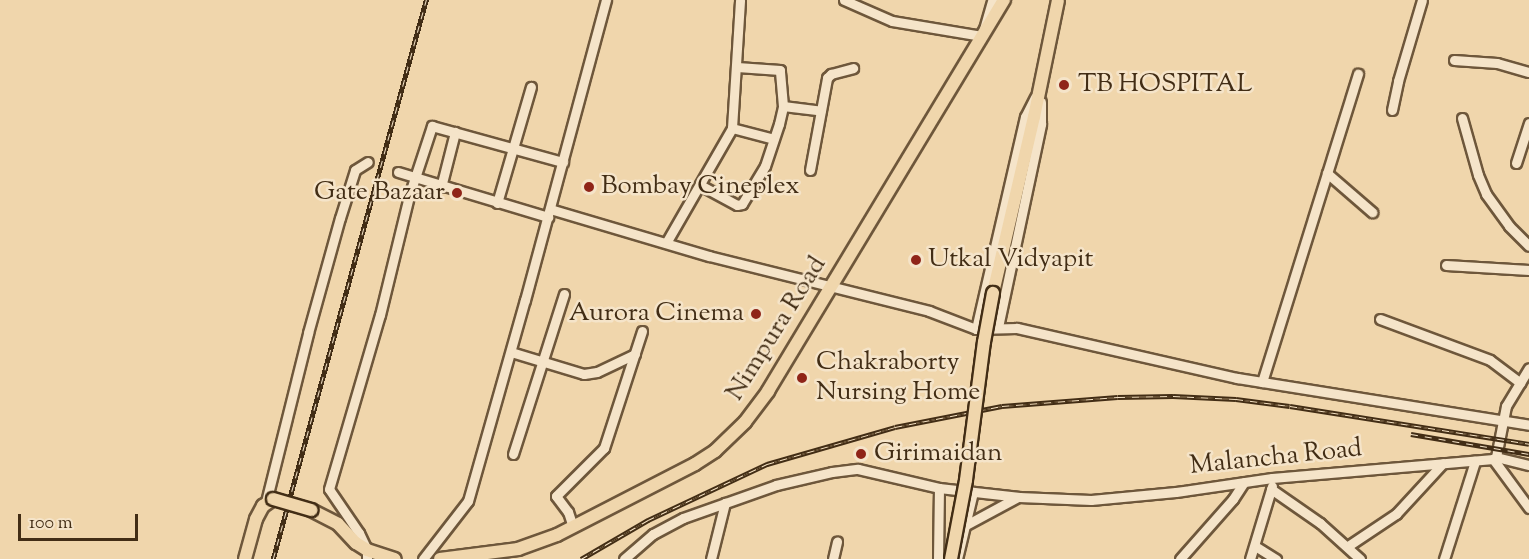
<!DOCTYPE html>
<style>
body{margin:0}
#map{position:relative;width:1529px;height:559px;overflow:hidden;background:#f0d6ac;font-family:"Sorts Mill Goudy",serif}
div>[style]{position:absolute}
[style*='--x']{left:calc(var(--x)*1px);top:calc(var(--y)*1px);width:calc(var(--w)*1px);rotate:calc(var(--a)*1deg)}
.roads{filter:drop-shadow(2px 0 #6e573b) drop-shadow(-2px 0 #6e573b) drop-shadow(0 2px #6e573b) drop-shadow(0 -2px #6e573b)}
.minor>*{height:9px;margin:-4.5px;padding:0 4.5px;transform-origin:4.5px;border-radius:4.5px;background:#f5e4c9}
.major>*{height:12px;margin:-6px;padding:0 6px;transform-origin:6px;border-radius:6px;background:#f0d6ac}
.rail>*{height:4.5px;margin-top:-2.25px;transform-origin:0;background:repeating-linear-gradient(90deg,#f5e4c9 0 7px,#422d15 0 14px);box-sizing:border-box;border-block:2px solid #422d15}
.bridges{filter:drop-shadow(2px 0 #422d15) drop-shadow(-2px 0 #422d15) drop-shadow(0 2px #422d15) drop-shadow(0 -2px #422d15)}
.major-bridge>*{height:12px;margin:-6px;padding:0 6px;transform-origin:6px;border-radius:6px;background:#f0d6ac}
.dots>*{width:16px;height:16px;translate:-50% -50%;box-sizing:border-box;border:3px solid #f5e4c9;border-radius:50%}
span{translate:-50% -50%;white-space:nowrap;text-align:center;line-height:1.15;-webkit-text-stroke:5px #f5e4c9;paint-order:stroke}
.poi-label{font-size:26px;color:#422d15}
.left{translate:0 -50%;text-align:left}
.right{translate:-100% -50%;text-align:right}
.street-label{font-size:26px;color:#422d15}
.scale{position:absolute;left:18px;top:514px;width:120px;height:27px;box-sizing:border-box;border:3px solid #422d15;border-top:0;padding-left:8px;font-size:18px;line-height:21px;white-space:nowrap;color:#422d15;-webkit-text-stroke:4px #f5e4c9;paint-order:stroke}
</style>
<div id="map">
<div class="roads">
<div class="minor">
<div style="--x:844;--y:0;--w:52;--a:23.6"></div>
<div style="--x:892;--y:21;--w:91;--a:9.5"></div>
<div style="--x:982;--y:36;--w:37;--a:-74"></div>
<div style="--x:1454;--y:60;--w:43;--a:4"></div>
<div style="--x:1497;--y:63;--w:33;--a:16"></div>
<div style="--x:783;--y:106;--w:38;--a:7"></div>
<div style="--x:1392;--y:110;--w:30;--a:-78"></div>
<div style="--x:1398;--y:81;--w:84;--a:-73.5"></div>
<div style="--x:1462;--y:118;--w:59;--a:74.3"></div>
<div style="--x:1478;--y:175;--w:21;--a:67"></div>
<div style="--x:1486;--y:194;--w:39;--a:54"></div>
<div style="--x:1509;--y:226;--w:28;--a:45"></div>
<div style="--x:732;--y:128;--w:43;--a:14.7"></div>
<div style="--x:1516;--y:163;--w:42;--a:-72"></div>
<div style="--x:810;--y:170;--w:94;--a:-79.5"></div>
<div style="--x:827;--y:78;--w:6;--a:-45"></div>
<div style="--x:831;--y:74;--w:23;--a:-15"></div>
<div style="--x:398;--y:172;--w:157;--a:16.7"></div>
<div style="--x:1327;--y:173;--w:60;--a:40.9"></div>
<div style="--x:700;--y:185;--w:42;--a:28.4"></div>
<div style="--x:737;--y:205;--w:5;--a:-11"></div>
<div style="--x:742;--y:204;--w:44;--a:-58.8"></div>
<div style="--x:765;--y:166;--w:44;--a:-71.6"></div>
<div style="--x:779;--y:124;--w:18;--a:-77"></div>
<div style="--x:783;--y:106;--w:36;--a:-95"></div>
<div style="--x:780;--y:70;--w:43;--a:-176"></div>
<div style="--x:441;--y:187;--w:57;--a:-75.7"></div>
<div style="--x:497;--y:203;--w:121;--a:-73.7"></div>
<div style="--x:550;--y:209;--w:166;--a:16.5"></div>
<div style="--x:709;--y:256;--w:227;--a:14"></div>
<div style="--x:929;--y:311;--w:50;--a:21"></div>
<div style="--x:976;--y:329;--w:41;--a:-1.4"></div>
<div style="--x:1017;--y:328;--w:226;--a:12.8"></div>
<div style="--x:1237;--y:378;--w:296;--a:9.1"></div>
<div style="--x:666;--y:243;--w:133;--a:-60.1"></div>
<div style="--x:732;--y:128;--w:128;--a:-86.4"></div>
<div style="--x:1446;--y:265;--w:83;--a:3.4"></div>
<div style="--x:1380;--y:319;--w:117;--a:20.4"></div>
<div style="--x:1490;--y:360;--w:38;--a:37"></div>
<div style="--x:998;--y:327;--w:208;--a:-78"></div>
<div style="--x:1041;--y:124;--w:22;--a:-90"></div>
<div style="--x:976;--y:329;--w:218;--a:-77"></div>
<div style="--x:1025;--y:117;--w:22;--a:-63"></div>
<div style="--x:511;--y:352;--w:76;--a:16.8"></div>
<div style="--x:584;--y:374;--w:13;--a:-9"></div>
<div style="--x:597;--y:372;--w:42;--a:-25.3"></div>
<div style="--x:1262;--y:382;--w:323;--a:-72.7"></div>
<div style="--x:513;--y:454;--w:168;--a:-72.3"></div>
<div style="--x:1496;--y:457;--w:34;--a:14"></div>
<div style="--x:1493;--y:459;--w:61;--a:53.7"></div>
<div style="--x:1271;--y:489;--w:60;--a:34.8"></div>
<div style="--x:1320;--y:523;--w:54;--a:42"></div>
<div style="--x:266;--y:502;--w:174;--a:-76"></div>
<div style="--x:308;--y:333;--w:119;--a:-74.5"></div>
<div style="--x:340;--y:218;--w:50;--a:-72.6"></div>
<div style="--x:355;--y:170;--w:15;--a:-32"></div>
<div style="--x:966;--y:525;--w:57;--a:-28.4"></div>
<div style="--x:573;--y:527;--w:16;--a:-108"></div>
<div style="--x:568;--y:512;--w:20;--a:-127"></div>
<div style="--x:556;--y:496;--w:68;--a:-45"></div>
<div style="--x:604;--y:448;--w:123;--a:-72"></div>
<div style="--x:1255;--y:546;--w:25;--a:32"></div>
<div style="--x:1348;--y:546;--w:58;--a:-33.7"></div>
<div style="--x:1396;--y:514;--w:69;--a:-47.3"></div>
<div style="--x:367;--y:559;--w:9;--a:-90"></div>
<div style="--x:367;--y:550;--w:19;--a:-115"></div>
<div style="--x:359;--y:533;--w:53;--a:-124.3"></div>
<div style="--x:329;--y:489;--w:181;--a:-73.7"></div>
<div style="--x:380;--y:315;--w:122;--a:-76.3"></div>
<div style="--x:409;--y:196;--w:74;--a:-71.8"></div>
<div style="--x:432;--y:126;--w:136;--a:15.4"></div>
<div style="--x:423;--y:559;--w:73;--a:-52.2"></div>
<div style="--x:468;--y:501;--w:209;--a:-74.2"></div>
<div style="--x:525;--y:300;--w:311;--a:-74.9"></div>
<div style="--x:624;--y:559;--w:38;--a:-41"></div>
<div style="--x:653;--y:534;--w:34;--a:-28"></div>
<div style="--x:683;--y:518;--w:99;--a:-19.5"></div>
<div style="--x:776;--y:485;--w:57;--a:-13.1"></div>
<div style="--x:832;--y:472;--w:26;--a:-7"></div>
<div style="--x:858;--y:469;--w:83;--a:13.2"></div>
<div style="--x:939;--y:488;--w:81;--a:6.4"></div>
<div style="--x:1019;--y:497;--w:72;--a:2.4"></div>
<div style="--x:1091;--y:500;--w:85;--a:-5.4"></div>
<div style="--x:1176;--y:492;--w:97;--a:-8.3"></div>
<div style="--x:1272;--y:478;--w:222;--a:-4.9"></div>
<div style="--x:1493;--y:459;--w:4;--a:-34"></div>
<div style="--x:1496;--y:457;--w:52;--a:-78.9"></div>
<div style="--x:1506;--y:406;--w:44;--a:-58.8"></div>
<div style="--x:711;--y:559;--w:58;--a:-76"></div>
<div style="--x:833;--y:559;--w:18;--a:-77"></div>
<div style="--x:938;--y:559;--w:71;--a:-89.2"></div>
<div style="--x:957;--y:559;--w:69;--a:-76.6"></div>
<div style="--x:1180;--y:559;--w:80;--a:-48.5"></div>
<div style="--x:1233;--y:499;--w:20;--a:-57"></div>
<div style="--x:1250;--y:559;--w:76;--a:-73.2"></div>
<div style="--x:1444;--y:559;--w:103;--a:-72.4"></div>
</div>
<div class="major">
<div style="--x:993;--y:293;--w:181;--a:-76.9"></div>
<div style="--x:1034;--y:117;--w:119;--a:-78.4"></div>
<div style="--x:311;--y:510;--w:30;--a:27"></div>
<div style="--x:338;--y:524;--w:26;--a:47"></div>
<div style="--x:356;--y:543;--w:13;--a:32"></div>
<div style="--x:367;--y:550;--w:29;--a:18"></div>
<div style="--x:245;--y:559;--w:41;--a:-74.6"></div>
<div style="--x:256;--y:519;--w:15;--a:-62"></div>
<div style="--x:263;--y:506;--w:12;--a:-35"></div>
<div style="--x:440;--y:559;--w:79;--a:-7.3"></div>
<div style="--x:518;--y:549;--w:41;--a:-19.7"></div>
<div style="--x:557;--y:535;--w:155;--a:-27.2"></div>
<div style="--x:695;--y:464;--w:24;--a:-33"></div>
<div style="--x:715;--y:451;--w:42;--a:-44"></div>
<div style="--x:745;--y:422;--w:39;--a:-53"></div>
<div style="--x:768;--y:391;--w:457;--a:-58.9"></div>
</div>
</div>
<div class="rail">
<div style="--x:1411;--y:434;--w:120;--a:9.6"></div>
<div style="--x:273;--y:559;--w:580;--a:-74.69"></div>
<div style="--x:581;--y:559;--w:78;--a:-30.2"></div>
<div style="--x:648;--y:520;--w:132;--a:-25.2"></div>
<div style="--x:767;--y:464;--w:133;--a:-16.1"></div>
<div style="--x:895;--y:427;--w:109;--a:-11.1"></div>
<div style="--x:1002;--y:406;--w:116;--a:-4.4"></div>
<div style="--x:1118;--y:397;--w:55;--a:-1"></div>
<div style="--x:1173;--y:396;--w:63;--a:2.7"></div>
<div style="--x:1236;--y:399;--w:54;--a:7.4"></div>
<div style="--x:1290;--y:406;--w:242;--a:9"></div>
</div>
<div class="bridges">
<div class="major-bridge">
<div style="--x:273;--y:499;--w:40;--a:16"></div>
<div style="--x:951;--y:559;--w:80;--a:-79.2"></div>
<div style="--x:966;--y:480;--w:139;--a:-82.6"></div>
<div style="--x:984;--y:342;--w:50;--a:-79.6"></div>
</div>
</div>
<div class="dots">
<div style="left:1064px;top:85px;background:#8f2418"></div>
<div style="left:589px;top:187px;background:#8f2418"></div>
<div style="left:457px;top:193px;background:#8f2418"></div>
<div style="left:916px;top:260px;background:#8f2418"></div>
<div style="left:756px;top:314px;background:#8f2418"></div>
<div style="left:802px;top:378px;background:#8f2418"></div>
<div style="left:861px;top:454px;background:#8f2418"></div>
</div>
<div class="poi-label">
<span class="left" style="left:1078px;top:85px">TB HOSPITAL</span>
<span class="left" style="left:601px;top:187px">Bombay Cineplex</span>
<span class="right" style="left:445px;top:193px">Gate Bazaar</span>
<span class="left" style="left:928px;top:260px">Utkal Vidyapit</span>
<span class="right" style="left:744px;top:314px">Aurora Cinema</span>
<span class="left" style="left:816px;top:378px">Chakraborty<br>Nursing Home</span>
<span class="left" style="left:874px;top:454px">Girimaidan</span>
</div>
<div class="street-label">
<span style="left:777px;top:329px;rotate:-58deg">Nimpura Road</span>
<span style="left:1276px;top:458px;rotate:-6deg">Malancha Road</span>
</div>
<div class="scale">100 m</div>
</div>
